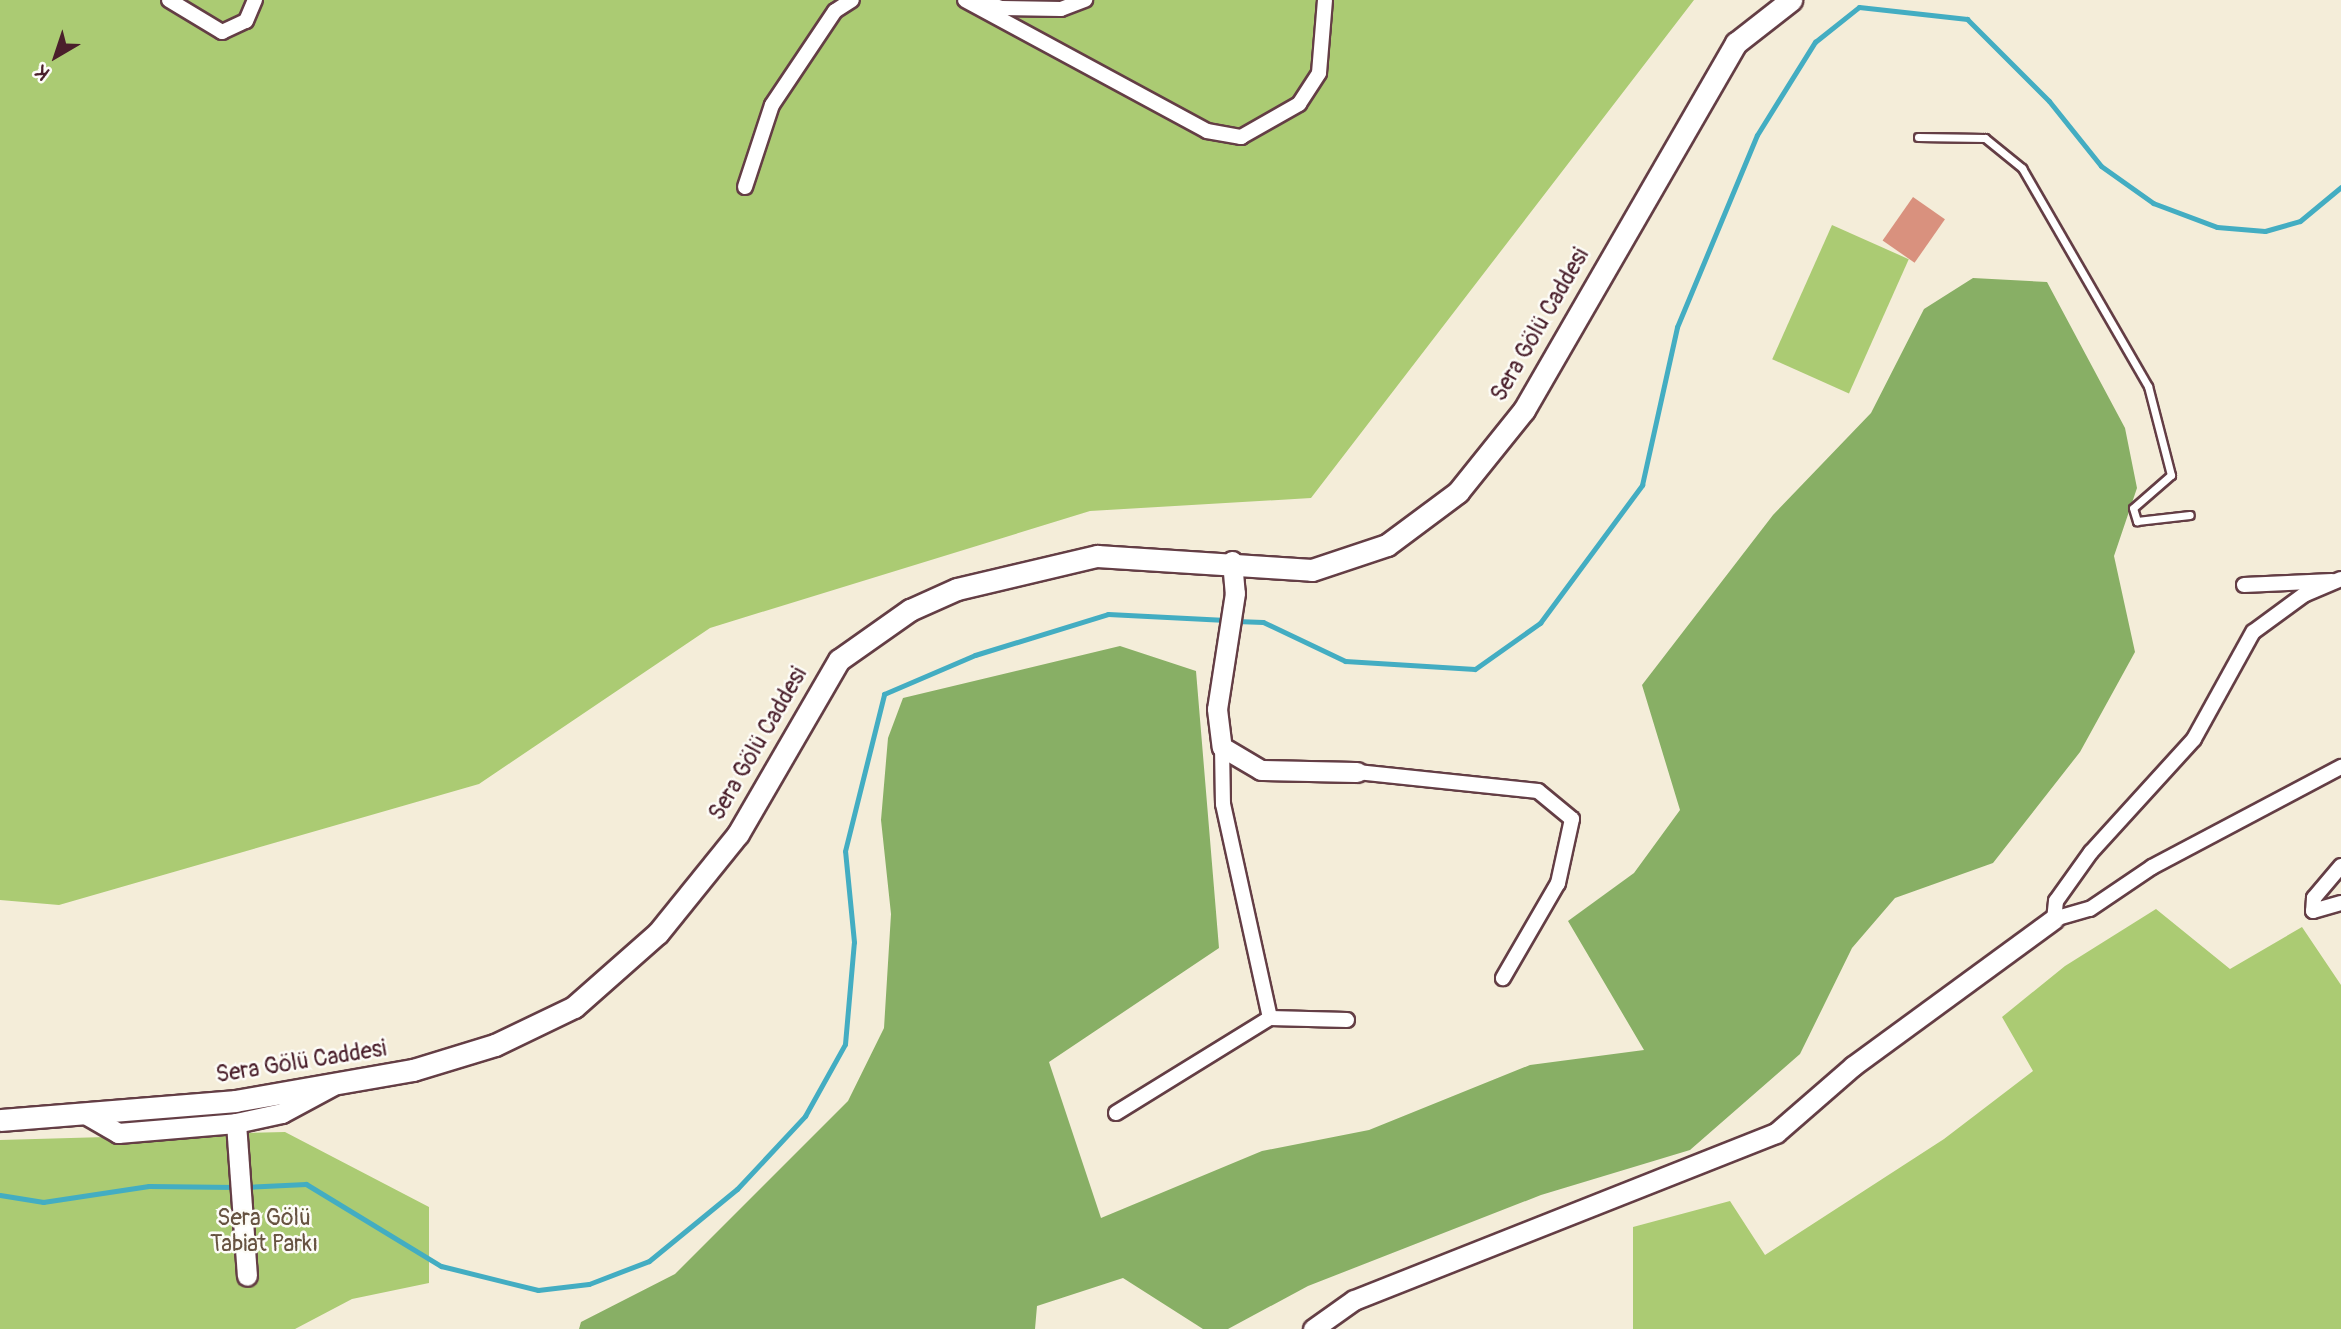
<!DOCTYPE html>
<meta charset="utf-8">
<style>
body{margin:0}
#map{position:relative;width:2341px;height:1329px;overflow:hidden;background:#f4edd9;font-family:Pangolin,sans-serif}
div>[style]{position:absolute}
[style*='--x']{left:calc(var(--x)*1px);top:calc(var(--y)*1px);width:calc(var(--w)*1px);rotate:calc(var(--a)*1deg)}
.green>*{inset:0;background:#abcb73;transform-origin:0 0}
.forest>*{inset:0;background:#88af65}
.stream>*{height:5px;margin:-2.5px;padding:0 2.5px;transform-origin:2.5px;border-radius:2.5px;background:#43adc2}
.building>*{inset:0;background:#d9917e;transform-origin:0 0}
.roads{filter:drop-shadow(2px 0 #643e45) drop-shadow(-2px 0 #643e45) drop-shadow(0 2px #643e45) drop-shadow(0 -2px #643e45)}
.service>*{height:7px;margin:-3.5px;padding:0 3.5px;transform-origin:3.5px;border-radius:3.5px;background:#fff}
.minor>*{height:14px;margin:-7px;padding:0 7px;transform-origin:7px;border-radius:7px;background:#fff}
.tertiary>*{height:19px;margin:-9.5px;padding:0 9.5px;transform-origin:9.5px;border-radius:9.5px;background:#fff}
.secondary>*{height:21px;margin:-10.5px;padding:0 10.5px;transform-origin:10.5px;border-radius:10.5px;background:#fff}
span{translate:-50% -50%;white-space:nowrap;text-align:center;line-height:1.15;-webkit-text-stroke:5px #fdfcf7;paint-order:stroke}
.street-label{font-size:23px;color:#4a1f2b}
.park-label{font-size:23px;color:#675341}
.north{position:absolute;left:21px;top:21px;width:70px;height:70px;-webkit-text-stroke:5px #fdfcf7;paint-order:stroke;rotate:219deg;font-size:19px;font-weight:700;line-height:28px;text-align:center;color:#4a1f2b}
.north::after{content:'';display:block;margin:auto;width:24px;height:32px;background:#4a1f2b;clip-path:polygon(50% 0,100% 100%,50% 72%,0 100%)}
</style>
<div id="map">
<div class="green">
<div style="clip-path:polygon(0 0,1694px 0,1311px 498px,1090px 511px,710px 628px,479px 784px,59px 905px,0 900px)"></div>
<div style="left:1832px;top:225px;width:84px;height:147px;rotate:24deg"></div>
<div style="clip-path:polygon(2156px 909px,2230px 969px,2302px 927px,2341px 985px,2341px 1329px,1633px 1329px,1633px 1227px,1730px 1201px,1765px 1255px,1944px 1139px,2033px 1071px,2002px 1017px,2065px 966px)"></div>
<div style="clip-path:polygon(285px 1132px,429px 1207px,429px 1283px,352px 1299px,295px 1329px,0 1329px,0 1140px)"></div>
</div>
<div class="forest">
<div style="clip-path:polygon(1973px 278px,2047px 282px,2125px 428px,2137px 488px,2114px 556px,2135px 652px,2080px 752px,1993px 863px,1895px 898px,1852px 948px,1800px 1054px,1690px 1150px,1541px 1195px,1308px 1286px,1228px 1329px,1203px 1329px,1123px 1278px,1037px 1306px,1035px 1329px,579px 1329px,581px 1322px,675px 1274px,848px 1101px,884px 1028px,891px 914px,881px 820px,888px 738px,903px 698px,1120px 646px,1196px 671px,1219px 948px,1049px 1062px,1101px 1218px,1262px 1151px,1369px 1130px,1530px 1065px,1644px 1050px,1568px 921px,1634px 873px,1680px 810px,1642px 685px,1773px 515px,1871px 413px,1924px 309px)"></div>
</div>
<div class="stream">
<div style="--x:1236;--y:621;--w:27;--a:2"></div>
<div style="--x:1263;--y:622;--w:91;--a:25.4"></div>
<div style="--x:1345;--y:661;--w:130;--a:3.5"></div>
<div style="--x:1475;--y:669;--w:80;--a:-35.3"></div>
<div style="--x:1540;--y:623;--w:172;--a:-53.5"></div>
<div style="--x:1642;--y:485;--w:162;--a:-77.5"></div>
<div style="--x:1677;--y:327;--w:208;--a:-67.4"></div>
<div style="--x:1757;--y:135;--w:110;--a:-58.1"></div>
<div style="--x:1815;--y:42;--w:56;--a:-38.5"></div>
<div style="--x:1859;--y:7;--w:109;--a:6.3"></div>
<div style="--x:1967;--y:19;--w:116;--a:45"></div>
<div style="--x:2049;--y:101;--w:83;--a:51.3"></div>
<div style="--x:2101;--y:166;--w:64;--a:35.4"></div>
<div style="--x:2153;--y:203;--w:68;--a:20.6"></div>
<div style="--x:2217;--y:227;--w:48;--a:4.8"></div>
<div style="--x:2265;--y:231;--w:36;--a:-16"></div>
<div style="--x:2300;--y:221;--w:53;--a:-39.7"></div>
<div style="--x:245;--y:1187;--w:61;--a:-2.8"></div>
<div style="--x:306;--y:1184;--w:158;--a:31.3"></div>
<div style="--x:441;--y:1266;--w:100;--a:13.9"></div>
<div style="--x:538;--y:1290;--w:51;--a:-6.7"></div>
<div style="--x:589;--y:1284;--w:64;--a:-21"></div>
<div style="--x:649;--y:1261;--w:114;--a:-39.3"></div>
<div style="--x:737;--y:1189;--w:100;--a:-47"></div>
<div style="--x:805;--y:1116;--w:82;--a:-60.9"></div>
<div style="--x:845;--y:1044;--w:102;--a:-85"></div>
<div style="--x:854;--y:942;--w:91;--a:-95.6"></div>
<div style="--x:845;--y:851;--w:162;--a:-76"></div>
<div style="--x:884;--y:694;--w:99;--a:-23.2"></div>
<div style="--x:975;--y:655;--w:139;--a:-17.1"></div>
<div style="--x:1108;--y:614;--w:118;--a:2.9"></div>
<div style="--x:0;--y:1195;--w:44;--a:9.2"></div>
<div style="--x:43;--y:1202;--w:107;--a:-8.6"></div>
<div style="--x:149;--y:1186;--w:86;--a:0.7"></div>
</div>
<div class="building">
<div style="left:1913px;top:197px;width:39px;height:53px;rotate:35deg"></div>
</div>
<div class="roads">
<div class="service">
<div style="--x:1918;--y:137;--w:67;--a:0.9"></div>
<div style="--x:1985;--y:138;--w:48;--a:39"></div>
<div style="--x:2022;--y:168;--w:252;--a:60"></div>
<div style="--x:2148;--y:386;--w:92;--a:75.5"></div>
<div style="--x:2171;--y:475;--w:50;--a:139"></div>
<div style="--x:2133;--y:508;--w:14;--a:73"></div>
<div style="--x:2137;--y:521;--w:53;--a:-6.5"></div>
</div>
<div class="minor">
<div style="--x:169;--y:0;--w:62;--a:31.1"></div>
<div style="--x:222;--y:32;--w:26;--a:-25"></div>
<div style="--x:246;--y:21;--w:23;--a:-67"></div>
<div style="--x:965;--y:0;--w:275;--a:28.4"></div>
<div style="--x:1207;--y:131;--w:35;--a:10"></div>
<div style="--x:1241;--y:137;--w:67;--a:-29.6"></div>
<div style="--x:1299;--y:104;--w:37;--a:-57"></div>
<div style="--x:1319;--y:73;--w:73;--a:-85.3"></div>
<div style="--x:977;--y:0;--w:26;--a:18"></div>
<div style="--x:1002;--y:8;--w:59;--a:1"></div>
<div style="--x:1061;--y:9;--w:26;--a:-21"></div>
<div style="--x:745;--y:187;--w:86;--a:-71.8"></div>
<div style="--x:772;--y:105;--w:113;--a:-56.2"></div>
<div style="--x:835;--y:11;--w:20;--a:-33"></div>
<div style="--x:2341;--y:579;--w:39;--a:157"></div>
<div style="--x:2305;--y:594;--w:64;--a:143.8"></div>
<div style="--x:2253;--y:632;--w:122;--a:118.9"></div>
<div style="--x:2194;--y:739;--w:153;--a:132.3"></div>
<div style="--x:2091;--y:852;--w:60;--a:125.5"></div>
<div style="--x:2056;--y:901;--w:18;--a:96"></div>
<div style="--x:2054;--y:919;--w:37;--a:-16"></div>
<div style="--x:2090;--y:909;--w:75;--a:-34.1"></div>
<div style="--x:2152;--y:867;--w:214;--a:-27.9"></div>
<div style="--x:2244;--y:585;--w:88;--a:-2.6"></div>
<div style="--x:1222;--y:747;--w:57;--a:89"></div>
<div style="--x:1223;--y:804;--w:219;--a:77.6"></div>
<div style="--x:1357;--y:772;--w:182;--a:6"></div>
<div style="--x:1538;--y:791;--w:44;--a:39.5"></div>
<div style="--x:1572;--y:819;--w:66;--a:102.3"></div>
<div style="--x:1558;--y:883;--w:110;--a:120.1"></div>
<div style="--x:2341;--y:866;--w:42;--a:130.2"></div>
<div style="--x:2314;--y:898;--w:13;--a:94"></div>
<div style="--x:2313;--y:911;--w:29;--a:-16"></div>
<div style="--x:1116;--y:1113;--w:181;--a:-31.7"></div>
<div style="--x:1270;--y:1018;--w:77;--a:1.5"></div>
</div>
<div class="tertiary">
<div style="--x:1232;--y:561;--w:32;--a:85"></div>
<div style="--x:1235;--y:593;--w:117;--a:98.8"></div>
<div style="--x:1217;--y:709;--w:38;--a:83"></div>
<div style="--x:1222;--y:747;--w:45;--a:30.5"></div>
<div style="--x:1261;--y:770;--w:96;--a:1.2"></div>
<div style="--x:87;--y:1115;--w:36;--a:30"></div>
<div style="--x:118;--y:1133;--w:118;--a:-4.8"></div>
<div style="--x:236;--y:1123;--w:47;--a:-12.3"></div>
<div style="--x:282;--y:1113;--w:57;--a:-28.4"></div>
<div style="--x:236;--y:1123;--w:153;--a:85.9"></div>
<div style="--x:1313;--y:1329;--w:50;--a:-35.3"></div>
<div style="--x:1354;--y:1300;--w:454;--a:-21.6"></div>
<div style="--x:1776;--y:1133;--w:102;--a:-41"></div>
<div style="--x:1853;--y:1066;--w:249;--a:-36.2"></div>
</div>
<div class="secondary">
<div style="--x:0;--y:1120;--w:236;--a:-4.6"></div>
<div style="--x:235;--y:1101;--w:181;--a:-9.9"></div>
<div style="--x:413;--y:1070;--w:86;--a:-17"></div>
<div style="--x:495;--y:1045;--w:88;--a:-25.7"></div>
<div style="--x:574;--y:1007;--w:112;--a:-41.4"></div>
<div style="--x:658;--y:933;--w:127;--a:-51.1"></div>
<div style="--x:738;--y:834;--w:201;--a:-59.9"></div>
<div style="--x:839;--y:660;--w:87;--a:-35.2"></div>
<div style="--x:910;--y:610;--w:51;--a:-24.1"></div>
<div style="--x:957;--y:589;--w:144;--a:-13.3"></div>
<div style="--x:1097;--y:556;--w:215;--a:3.7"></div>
<div style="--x:1312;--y:570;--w:79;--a:-18.4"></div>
<div style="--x:1387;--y:545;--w:89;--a:-36.7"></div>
<div style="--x:1458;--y:492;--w:105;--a:-51.2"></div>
<div style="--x:1524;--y:410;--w:424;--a:-60"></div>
<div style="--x:1736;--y:43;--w:70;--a:-38"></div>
</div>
</div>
<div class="street-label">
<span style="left:1540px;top:325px;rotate:-60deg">Sera Gölü Caddesi</span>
<span style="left:758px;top:744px;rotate:-60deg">Sera Gölü Caddesi</span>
<span style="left:301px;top:1062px;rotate:-9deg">Sera Gölü Caddesi</span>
</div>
<div class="park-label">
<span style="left:264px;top:1231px">Sera Gölü<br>Tabiat Parkı</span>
</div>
<div class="north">K</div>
</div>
